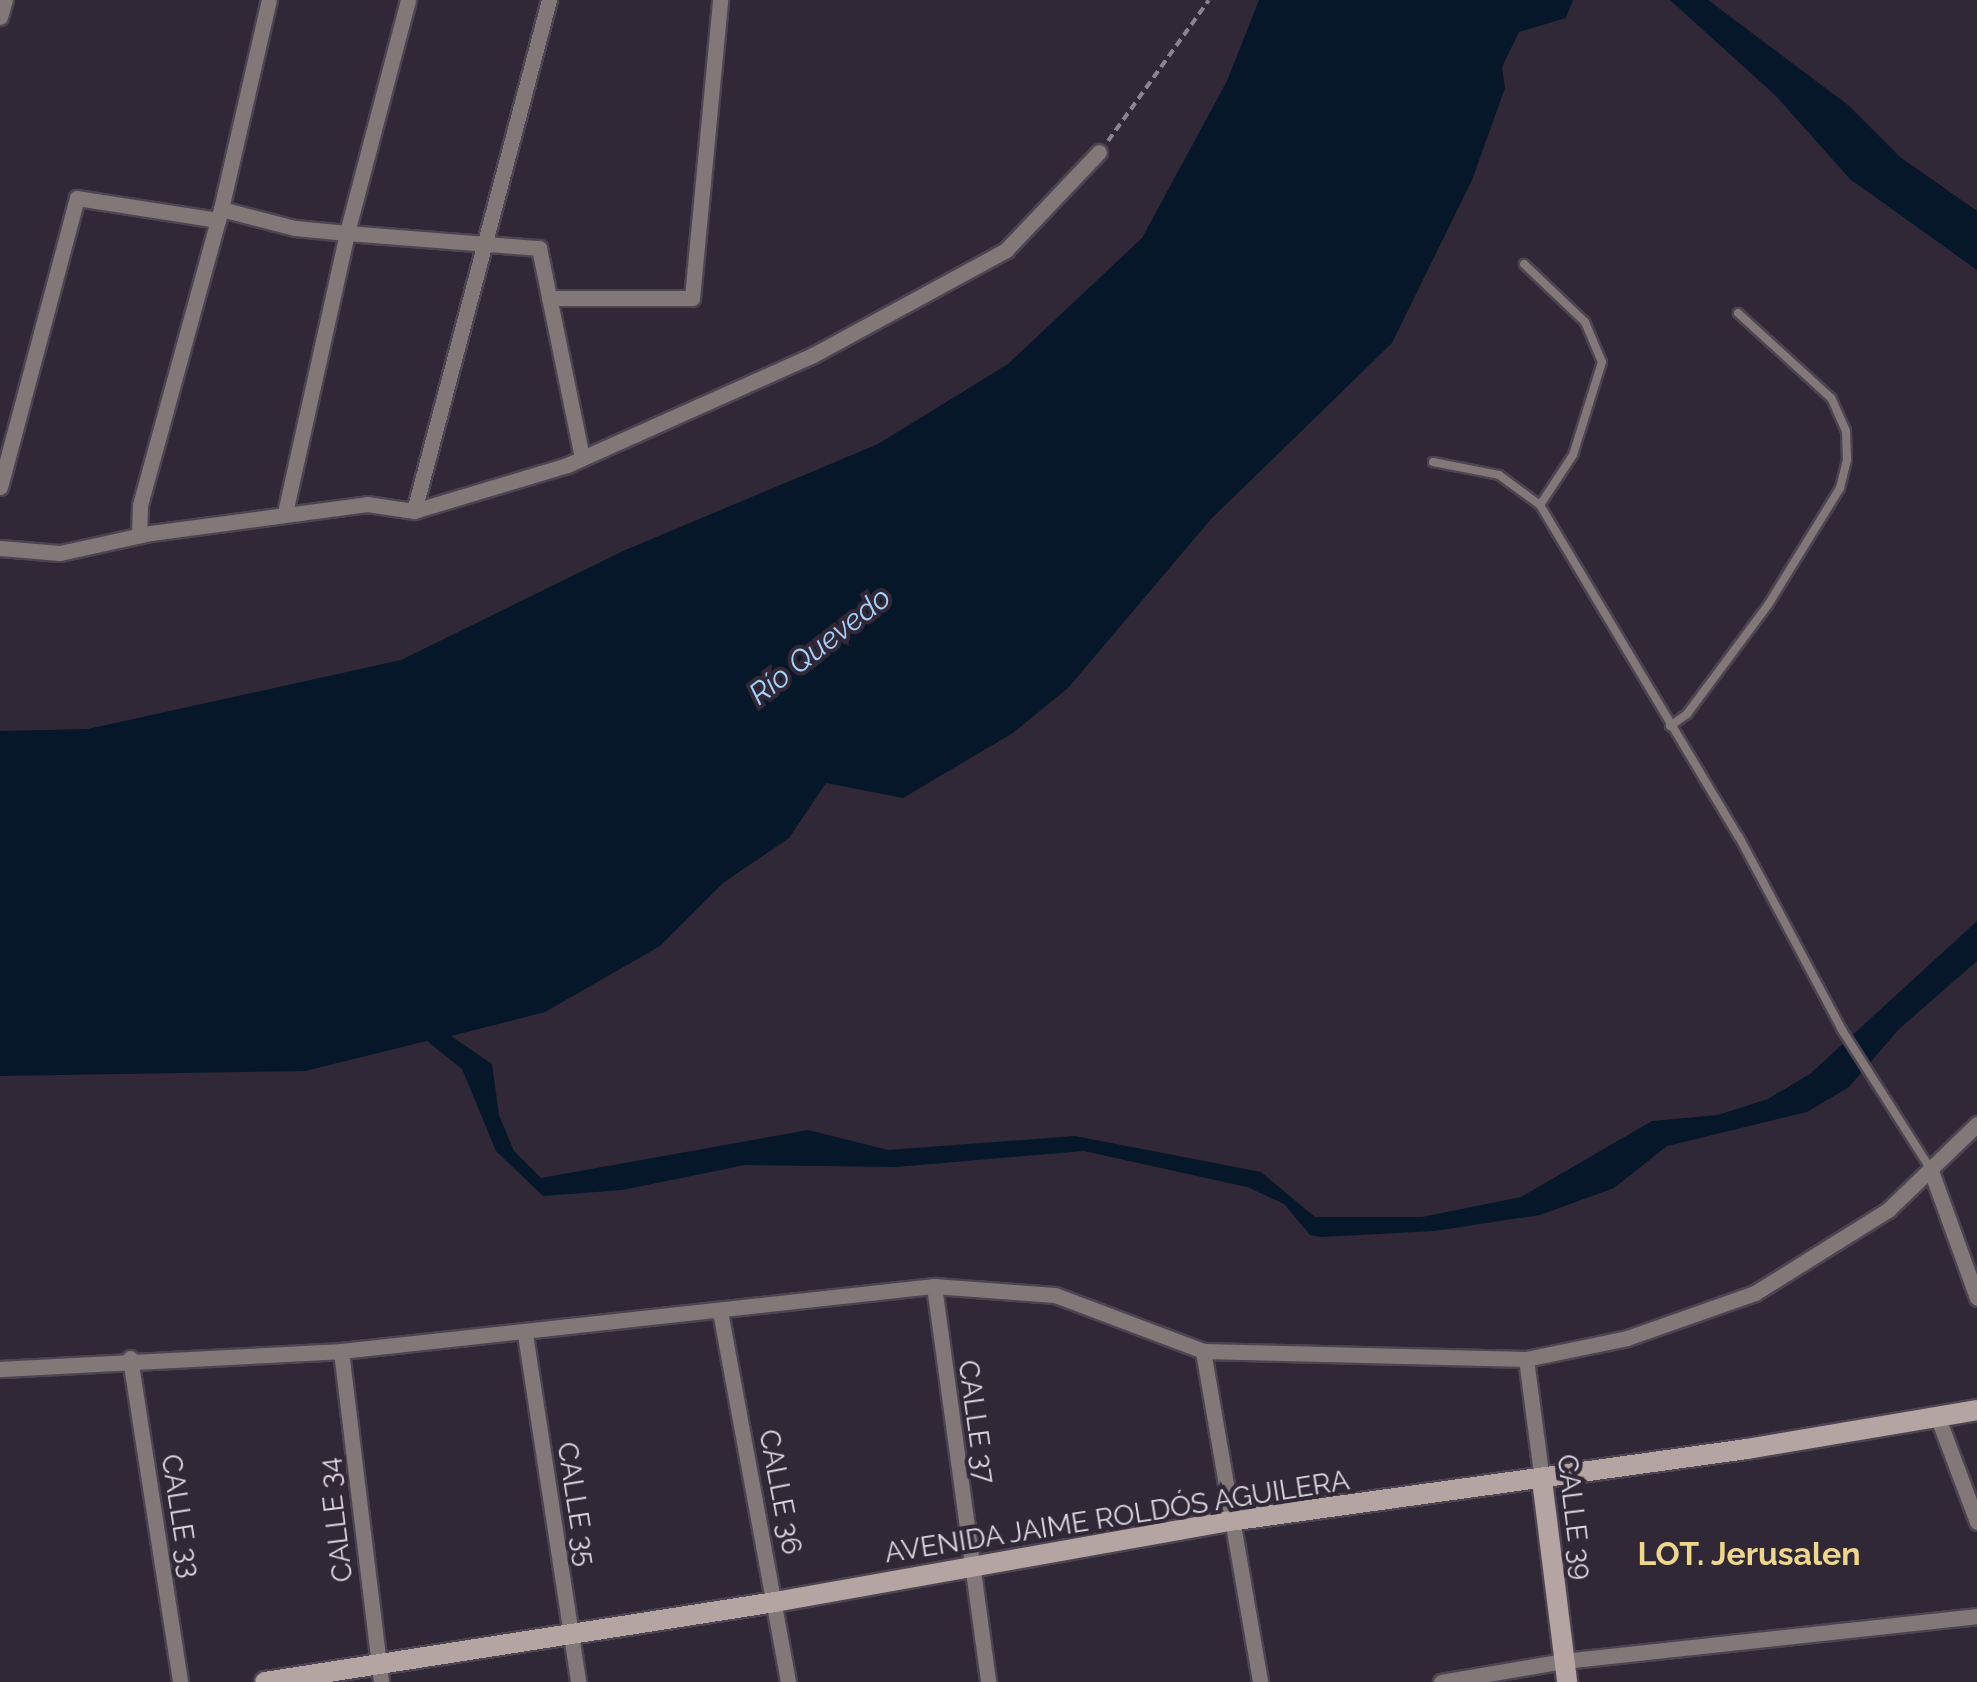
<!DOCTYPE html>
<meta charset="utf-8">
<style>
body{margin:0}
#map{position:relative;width:1977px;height:1682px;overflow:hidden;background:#302836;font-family:Raleway,sans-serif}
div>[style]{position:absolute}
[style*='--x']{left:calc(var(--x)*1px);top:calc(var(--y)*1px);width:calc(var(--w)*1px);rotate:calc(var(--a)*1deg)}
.water>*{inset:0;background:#051728}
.path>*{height:4px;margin-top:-2px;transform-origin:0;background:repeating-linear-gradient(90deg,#8a8490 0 8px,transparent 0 13px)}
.roads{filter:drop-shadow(2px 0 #4c4451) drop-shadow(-2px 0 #4c4451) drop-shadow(0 2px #4c4451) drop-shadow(0 -2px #4c4451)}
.lane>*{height:8px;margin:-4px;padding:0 4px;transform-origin:4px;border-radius:4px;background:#827877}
.street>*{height:15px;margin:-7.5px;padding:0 7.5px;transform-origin:7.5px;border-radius:7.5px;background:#827877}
.secondary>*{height:20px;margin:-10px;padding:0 10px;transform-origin:10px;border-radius:10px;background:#b4a4a2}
span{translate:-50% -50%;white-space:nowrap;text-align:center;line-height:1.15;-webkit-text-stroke:8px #302836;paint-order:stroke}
.street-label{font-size:28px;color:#dcd7e1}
.water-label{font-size:30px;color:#a6d0f9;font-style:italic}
.quarter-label{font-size:32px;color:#eed78a;font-weight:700}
</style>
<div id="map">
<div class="water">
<div style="clip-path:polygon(1259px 0,1573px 0,1566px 18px,1519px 32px,1502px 67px,1505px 88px,1472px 180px,1392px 343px,1211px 519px,1068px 688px,1013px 733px,903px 798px,826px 783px,789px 838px,723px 883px,660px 946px,545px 1012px,451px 1036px,492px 1064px,499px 1115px,514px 1151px,541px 1178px,808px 1130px,888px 1150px,1075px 1136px,1261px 1172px,1315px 1217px,1422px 1217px,1521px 1197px,1652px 1121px,1718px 1115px,1768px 1099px,1810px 1074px,1977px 921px,1977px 961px,1899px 1029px,1849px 1087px,1807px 1112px,1667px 1146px,1614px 1188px,1540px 1215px,1434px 1231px,1321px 1237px,1310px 1235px,1284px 1204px,1247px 1187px,1084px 1151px,896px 1167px,745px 1165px,622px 1190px,543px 1196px,496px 1151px,462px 1069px,427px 1041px,305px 1071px,0 1076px,0 731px,88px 729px,401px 660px,623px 551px,878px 444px,1008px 364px,1142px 238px,1227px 81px)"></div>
<div style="clip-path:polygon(1670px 0,1708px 0,1848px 105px,1900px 157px,1977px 211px,1977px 270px,1850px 179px,1775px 95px)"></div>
</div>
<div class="path">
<div style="--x:1108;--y:141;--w:173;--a:-54.4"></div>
</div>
<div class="roads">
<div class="lane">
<div style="--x:1524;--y:264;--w:84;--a:43.6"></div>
<div style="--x:1585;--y:322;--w:43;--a:67"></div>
<div style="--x:1602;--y:362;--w:97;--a:107.3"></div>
<div style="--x:1573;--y:455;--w:60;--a:123.4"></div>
<div style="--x:1433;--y:462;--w:67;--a:11.1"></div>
<div style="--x:1499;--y:475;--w:51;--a:36.2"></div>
<div style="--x:1540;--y:505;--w:387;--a:59.1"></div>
<div style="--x:1739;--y:837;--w:219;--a:61.9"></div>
<div style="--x:1842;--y:1030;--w:164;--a:57.5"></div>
<div style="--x:1670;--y:726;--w:21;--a:-35"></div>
<div style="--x:1687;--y:714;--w:136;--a:-53.4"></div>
<div style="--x:1768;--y:605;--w:137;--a:-58.4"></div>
<div style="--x:1840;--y:488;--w:29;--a:-76"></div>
<div style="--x:1847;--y:460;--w:29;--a:-92"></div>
<div style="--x:1846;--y:431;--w:36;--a:-114"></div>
<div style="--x:1831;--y:398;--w:126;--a:-137.6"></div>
</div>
<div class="street">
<div style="--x:408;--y:0;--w:241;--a:104.7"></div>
<div style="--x:347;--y:233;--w:193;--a:4.5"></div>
<div style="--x:539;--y:248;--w:214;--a:78.4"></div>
<div style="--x:0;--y:17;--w:18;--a:-74"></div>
<div style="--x:221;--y:209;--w:76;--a:14.4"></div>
<div style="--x:295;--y:228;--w:52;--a:5.5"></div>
<div style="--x:347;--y:233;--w:287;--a:102.5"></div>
<div style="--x:549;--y:298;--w:143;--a:0"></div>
<div style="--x:692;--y:298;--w:299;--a:-84.6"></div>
<div style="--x:0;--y:487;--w:299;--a:-75.1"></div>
<div style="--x:77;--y:198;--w:143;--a:8.9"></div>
<div style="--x:414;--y:511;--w:529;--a:-75.2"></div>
<div style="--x:139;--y:535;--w:30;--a:-88"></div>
<div style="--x:140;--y:505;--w:307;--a:-74.7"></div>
<div style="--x:221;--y:209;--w:214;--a:-77.1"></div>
<div style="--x:0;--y:548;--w:60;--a:4.8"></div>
<div style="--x:60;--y:553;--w:93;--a:-12.4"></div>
<div style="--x:151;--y:533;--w:218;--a:-7.6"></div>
<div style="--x:367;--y:504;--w:48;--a:8.5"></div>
<div style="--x:414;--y:511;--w:160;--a:-16.7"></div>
<div style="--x:567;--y:465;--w:269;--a:-24.1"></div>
<div style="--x:813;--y:355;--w:220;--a:-28.5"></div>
<div style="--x:1006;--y:250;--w:135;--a:-46.5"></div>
<div style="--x:1930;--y:1168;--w:138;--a:70.1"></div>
<div style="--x:934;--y:1286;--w:400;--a:82.2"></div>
<div style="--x:720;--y:1311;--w:377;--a:79.6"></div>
<div style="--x:525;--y:1334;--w:352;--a:81.3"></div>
<div style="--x:341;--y:1351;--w:333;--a:83.1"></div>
<div style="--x:1203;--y:1351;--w:336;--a:80.2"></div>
<div style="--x:130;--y:1358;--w:328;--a:81.2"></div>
<div style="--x:1526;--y:1359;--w:122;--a:82.5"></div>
<div style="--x:0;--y:1369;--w:341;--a:-3"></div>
<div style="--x:341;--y:1351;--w:597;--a:-6.26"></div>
<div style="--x:934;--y:1286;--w:121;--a:4.3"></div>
<div style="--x:1055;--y:1295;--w:158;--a:20.7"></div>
<div style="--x:1203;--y:1351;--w:323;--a:1.4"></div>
<div style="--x:1526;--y:1359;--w:103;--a:-11.7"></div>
<div style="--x:1627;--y:1338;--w:136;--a:-19.4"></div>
<div style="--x:1755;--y:1293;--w:157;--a:-32"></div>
<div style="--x:1888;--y:1210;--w:124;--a:-44"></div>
<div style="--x:1938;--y:1418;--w:111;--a:69.4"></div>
<div style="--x:1441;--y:1682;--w:125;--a:-9.7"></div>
<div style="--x:1564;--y:1661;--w:415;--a:-6.2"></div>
</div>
<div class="secondary">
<div style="--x:1542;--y:1480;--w:204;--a:82.9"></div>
<div style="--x:265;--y:1682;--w:516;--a:-8.91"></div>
<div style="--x:775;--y:1602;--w:469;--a:-10.1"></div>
<div style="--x:1237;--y:1520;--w:515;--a:-7.93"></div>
<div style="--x:1747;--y:1449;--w:233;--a:-9.6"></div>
</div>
</div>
<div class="street-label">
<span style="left:976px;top:1422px;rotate:82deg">CALLE 37</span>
<span style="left:780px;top:1492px;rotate:79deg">CALLE 36</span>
<span style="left:576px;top:1504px;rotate:81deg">CALLE 35</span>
<span style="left:180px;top:1516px;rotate:81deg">CALLE 33</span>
<span style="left:1117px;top:1517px;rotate:-9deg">AVENIDA JAIME ROLDÓS AGUILERA</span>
<span style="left:1574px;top:1517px;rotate:83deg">CALLE 39</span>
<span style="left:336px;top:1520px;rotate:-97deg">CALLE 34</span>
</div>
<div class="water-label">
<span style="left:820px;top:646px;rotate:-38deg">Río Quevedo</span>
</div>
<div class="quarter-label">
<span style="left:1749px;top:1554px">LOT. Jerusalen</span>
</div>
</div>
